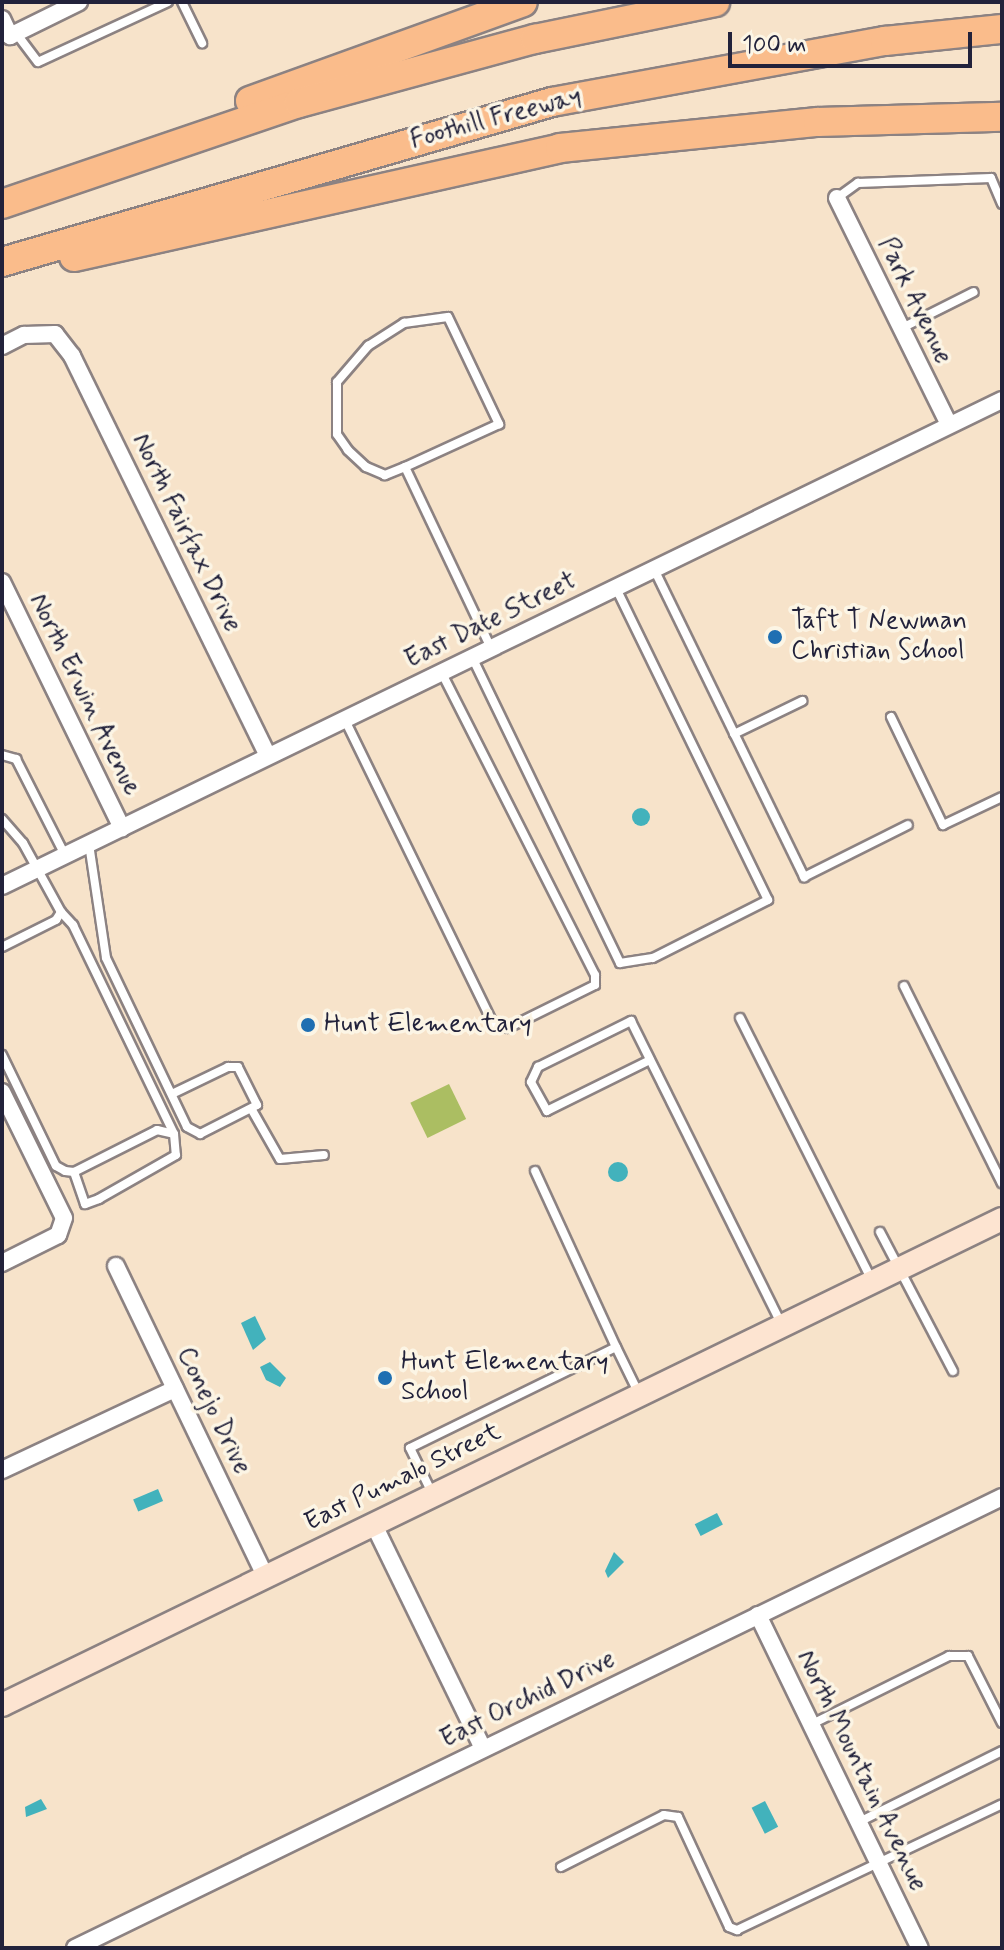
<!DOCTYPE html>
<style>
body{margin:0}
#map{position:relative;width:1004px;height:1950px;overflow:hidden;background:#f7e3ca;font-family:Mynerve,sans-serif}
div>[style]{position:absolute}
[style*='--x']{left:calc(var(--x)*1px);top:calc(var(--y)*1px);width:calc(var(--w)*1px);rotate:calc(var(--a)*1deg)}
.green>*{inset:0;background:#abbe62;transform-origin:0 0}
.water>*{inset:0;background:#42b2bc;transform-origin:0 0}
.round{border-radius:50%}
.roads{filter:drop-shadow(2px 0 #8c8282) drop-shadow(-2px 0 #8c8282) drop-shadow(0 2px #8c8282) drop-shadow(0 -2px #8c8282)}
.lane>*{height:8px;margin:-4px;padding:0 4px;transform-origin:4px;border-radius:4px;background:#fff}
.street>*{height:16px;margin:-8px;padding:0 8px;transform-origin:8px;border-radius:8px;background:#fff}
.secondary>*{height:22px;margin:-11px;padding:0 11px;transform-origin:11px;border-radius:11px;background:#fde4d1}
.highway>*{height:28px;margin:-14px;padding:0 14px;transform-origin:14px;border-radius:14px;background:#fabc8b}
.dots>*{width:22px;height:22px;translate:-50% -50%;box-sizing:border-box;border:4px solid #fcf5e5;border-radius:50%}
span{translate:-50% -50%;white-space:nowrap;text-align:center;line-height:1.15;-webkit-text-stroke:7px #fcf5e5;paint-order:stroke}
.street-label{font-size:26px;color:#22223b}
.poi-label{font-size:26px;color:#22223b}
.left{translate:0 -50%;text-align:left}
.frame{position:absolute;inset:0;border:4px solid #22223b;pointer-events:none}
.scale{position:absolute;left:728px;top:32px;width:244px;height:36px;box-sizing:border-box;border:4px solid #22223b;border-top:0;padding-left:10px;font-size:24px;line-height:28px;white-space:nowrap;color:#22223b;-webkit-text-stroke:6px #fcf5e5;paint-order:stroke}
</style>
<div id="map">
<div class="green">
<div style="left:449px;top:1084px;width:39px;height:43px;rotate:64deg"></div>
</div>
<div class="water">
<div class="round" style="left:632px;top:808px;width:18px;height:18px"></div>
<div class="round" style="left:608px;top:1162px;width:20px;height:20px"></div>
<div style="clip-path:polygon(255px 1316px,266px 1339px,253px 1350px,241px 1323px)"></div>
<div style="clip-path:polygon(270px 1362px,286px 1378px,280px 1387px,266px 1380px,260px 1367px)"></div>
<div style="left:158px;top:1489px;width:13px;height:27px;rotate:67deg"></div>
<div style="left:717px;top:1513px;width:13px;height:25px;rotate:63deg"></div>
<div style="clip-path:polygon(614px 1552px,624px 1562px,608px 1578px,605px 1571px)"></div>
<div style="clip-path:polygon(41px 1799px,47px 1809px,26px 1817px,25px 1807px)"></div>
<div style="left:765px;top:1801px;width:29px;height:15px;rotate:63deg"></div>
</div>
<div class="roads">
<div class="lane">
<div style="--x:182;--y:2;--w:46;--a:64"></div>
<div style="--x:16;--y:33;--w:36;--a:53"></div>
<div style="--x:38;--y:62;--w:143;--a:-24.8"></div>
<div style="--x:837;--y:198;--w:26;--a:-36"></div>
<div style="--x:858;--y:183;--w:133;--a:-2.2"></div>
<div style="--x:991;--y:178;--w:28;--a:67"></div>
<div style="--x:902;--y:328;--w:80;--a:-26.6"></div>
<div style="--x:405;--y:467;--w:22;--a:158"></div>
<div style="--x:385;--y:475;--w:21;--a:-157"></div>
<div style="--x:366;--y:467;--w:25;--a:-137"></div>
<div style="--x:348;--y:450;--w:19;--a:-125"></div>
<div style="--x:337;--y:434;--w:52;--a:-90"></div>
<div style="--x:337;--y:382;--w:48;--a:-49.3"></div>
<div style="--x:368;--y:346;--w:43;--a:-32.6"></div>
<div style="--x:404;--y:323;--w:44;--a:-7.8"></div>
<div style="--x:448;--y:317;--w:119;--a:64.5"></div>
<div style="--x:499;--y:424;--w:103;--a:155.4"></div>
<div style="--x:405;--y:467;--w:200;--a:64.6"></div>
<div style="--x:654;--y:569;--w:343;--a:64"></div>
<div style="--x:804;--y:877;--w:116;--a:-26.6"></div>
<div style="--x:472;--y:657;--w:340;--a:64.2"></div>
<div style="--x:620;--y:963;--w:33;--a:-9"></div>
<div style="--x:653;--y:958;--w:129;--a:-26.8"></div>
<div style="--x:768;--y:900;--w:347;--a:-116"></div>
<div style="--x:891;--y:717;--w:120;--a:64.3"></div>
<div style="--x:943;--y:825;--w:65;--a:-25.4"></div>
<div style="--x:345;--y:720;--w:340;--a:64"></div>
<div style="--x:494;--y:1026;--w:14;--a:8"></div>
<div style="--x:508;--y:1028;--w:97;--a:-26.3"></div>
<div style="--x:595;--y:985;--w:10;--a:-90"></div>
<div style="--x:595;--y:975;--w:340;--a:-116.9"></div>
<div style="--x:734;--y:734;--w:76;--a:-25.9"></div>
<div style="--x:2;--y:755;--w:15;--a:16"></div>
<div style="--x:16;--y:759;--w:108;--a:63"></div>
<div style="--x:2;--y:819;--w:32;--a:49"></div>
<div style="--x:23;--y:843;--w:79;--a:61.2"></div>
<div style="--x:61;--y:912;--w:9;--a:122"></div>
<div style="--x:56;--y:920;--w:60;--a:153.4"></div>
<div style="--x:89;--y:844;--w:115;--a:81.5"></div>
<div style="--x:106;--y:958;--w:187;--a:64.4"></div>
<div style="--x:187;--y:1127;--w:15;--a:28"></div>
<div style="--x:200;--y:1134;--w:64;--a:-27"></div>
<div style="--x:257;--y:1105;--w:42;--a:-116.6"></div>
<div style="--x:238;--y:1067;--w:10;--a:180"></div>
<div style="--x:228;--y:1067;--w:62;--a:154.3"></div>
<div style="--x:61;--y:912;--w:18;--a:47"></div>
<div style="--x:73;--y:925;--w:232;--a:64.2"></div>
<div style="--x:904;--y:986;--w:220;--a:63.6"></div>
<div style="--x:740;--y:1018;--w:294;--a:63.3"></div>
<div style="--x:2;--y:1055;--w:123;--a:64.1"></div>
<div style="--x:56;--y:1166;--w:10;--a:29"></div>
<div style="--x:65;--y:1171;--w:9;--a:6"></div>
<div style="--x:74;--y:1172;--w:93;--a:-26.8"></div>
<div style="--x:157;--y:1130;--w:17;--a:13"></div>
<div style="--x:174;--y:1134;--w:21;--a:85"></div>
<div style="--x:176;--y:1155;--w:89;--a:150.3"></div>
<div style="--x:99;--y:1199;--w:15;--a:160"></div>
<div style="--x:85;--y:1204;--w:34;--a:-109"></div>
<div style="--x:650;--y:1060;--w:115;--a:153.7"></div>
<div style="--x:547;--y:1111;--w:33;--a:-119"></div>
<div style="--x:531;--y:1082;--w:17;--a:-65"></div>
<div style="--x:538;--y:1067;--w:104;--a:-26.3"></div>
<div style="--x:631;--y:1021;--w:339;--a:63.6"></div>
<div style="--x:252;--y:1110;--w:56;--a:60.3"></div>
<div style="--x:280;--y:1159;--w:44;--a:-5.2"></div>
<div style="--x:535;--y:1171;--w:194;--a:65.3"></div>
<div style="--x:880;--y:1232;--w:157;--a:62.3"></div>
<div style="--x:432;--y:1493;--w:50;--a:-116.1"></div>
<div style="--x:410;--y:1448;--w:229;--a:-26.1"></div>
<div style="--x:616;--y:1347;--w:52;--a:63.9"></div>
<div style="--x:812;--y:1724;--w:153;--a:-26.4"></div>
<div style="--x:949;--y:1656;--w:19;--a:0"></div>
<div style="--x:968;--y:1656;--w:75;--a:63.1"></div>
<div style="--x:859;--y:1822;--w:160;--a:-26.4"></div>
<div style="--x:561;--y:1867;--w:115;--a:-26.8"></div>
<div style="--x:664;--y:1815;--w:14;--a:8"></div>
<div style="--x:678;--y:1817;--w:121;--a:65.1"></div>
<div style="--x:729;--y:1927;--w:9;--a:21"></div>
<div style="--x:737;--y:1930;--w:293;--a:-25.4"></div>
</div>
<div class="street">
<div style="--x:2;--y:19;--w:19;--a:65"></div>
<div style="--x:10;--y:36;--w:77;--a:-26.2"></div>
<div style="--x:837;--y:198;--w:253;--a:63.7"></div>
<div style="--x:2;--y:346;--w:25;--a:-27"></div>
<div style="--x:24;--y:335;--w:31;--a:-2"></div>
<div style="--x:55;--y:334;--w:28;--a:52"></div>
<div style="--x:72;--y:356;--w:445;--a:63.9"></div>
<div style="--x:2;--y:582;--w:274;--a:64"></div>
<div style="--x:2;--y:886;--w:1112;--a:-25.92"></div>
<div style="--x:2;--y:1092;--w:140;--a:63.8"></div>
<div style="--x:64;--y:1218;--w:18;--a:109"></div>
<div style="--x:58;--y:1235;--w:63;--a:153.4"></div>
<div style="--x:116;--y:1266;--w:345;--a:64.3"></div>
<div style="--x:2;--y:1470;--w:191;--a:-25.1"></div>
<div style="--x:373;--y:1523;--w:251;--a:64"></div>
<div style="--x:758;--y:1615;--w:370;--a:64.1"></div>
<div style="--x:75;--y:1948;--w:1031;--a:-25.94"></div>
</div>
<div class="secondary">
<div style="--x:2;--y:1705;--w:1112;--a:-25.92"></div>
</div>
<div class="highway">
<div style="--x:250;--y:101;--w:290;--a:-19.9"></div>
<div style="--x:2;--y:204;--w:314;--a:-18.8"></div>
<div style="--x:299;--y:103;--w:245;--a:-15.2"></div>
<div style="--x:535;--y:39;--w:184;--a:-11.6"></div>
<div style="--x:74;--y:257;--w:498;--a:-12.6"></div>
<div style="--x:560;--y:148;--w:259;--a:-5.8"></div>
<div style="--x:818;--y:122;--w:184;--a:-1.6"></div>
<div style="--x:2;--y:262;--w:573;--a:-16.22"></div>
<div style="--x:552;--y:102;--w:339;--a:-10.4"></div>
<div style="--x:885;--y:41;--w:118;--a:-5.9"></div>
</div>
</div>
<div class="dots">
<div style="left:775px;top:637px;background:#1f6fb2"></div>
<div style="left:308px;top:1025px;background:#1f6fb2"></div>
<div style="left:385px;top:1378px;background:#1f6fb2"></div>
</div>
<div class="street-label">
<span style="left:496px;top:119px;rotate:-15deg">Foothill Freeway</span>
<span style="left:914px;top:301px;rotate:64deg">Park Avenue</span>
<span style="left:186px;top:533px;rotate:64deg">North Fairfax Drive</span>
<span style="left:491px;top:621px;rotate:-26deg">East Date Street</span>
<span style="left:84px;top:695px;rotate:64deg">North Erwin Avenue</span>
<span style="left:213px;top:1411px;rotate:64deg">Conejo Drive</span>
<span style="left:403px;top:1478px;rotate:-26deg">East Pumalo Street</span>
<span style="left:528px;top:1700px;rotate:-26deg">East Orchid Drive</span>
<span style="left:861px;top:1771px;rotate:64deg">North Mountain Avenue</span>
</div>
<div class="poi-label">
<span class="left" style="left:791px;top:637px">Taft T Newman<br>Christian School</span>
<span class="left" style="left:324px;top:1025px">Hunt Elementary</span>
<span class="left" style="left:401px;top:1378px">Hunt Elementary<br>School</span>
</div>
<div class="frame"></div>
<div class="scale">100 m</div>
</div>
